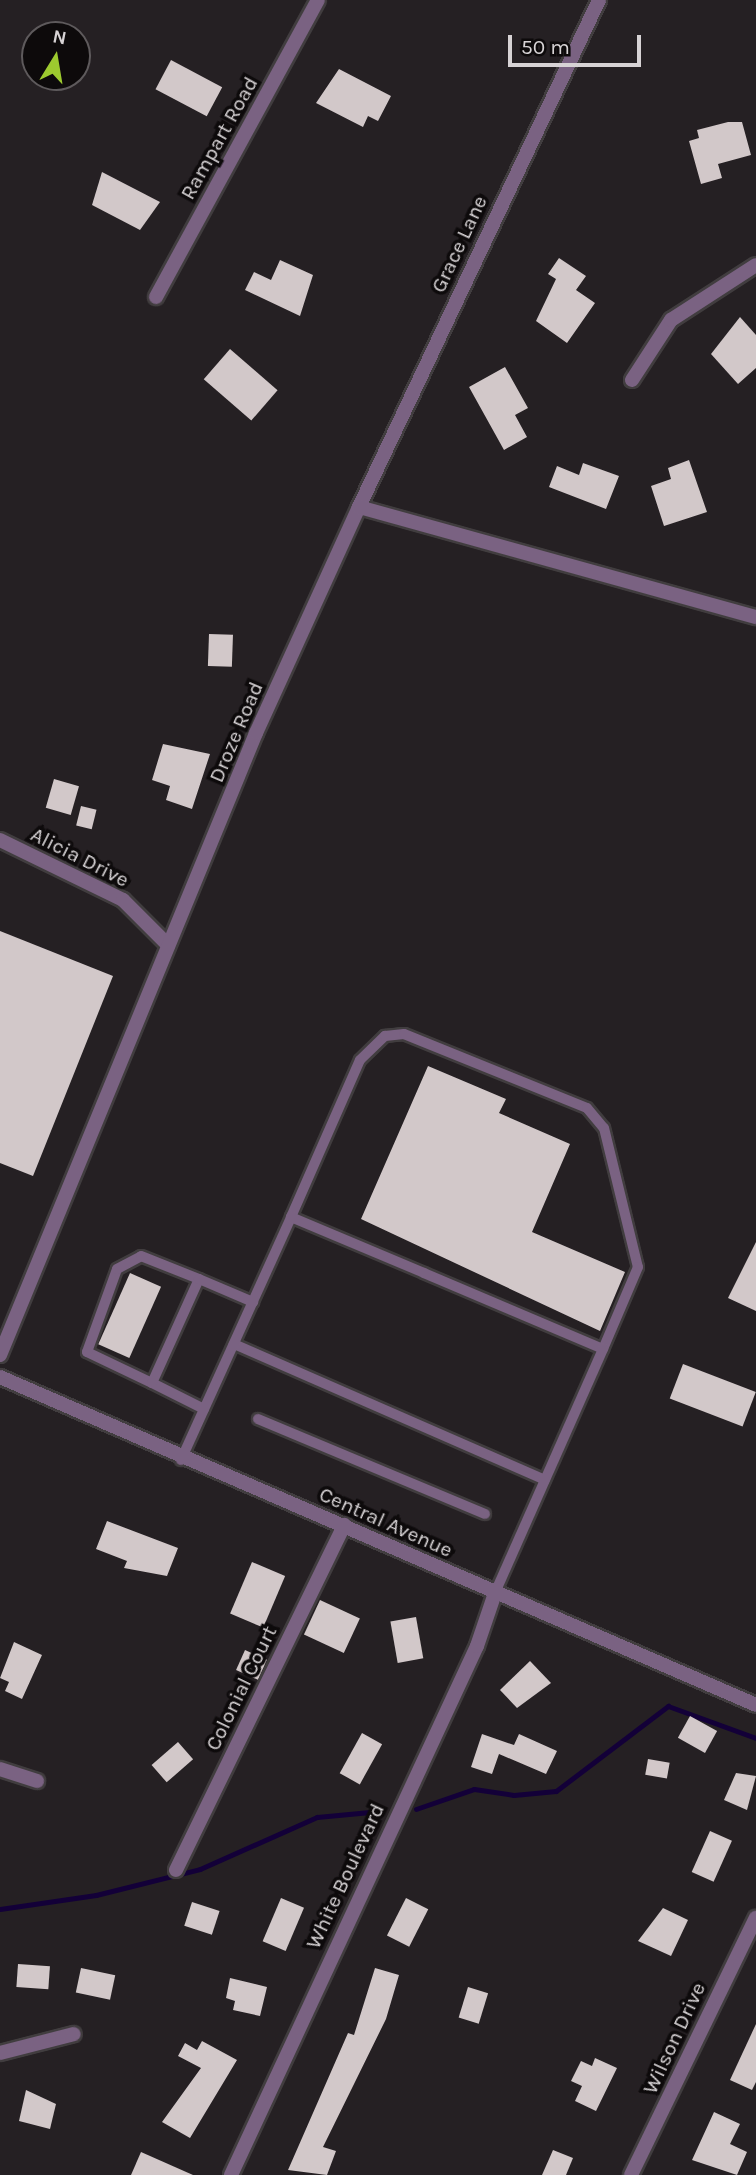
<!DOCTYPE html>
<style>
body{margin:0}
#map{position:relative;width:756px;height:2175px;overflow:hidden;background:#252023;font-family:Karla,sans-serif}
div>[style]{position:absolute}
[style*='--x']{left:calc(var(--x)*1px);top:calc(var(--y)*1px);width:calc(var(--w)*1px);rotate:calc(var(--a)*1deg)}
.stream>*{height:5px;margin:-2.5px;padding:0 2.5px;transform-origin:2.5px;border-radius:2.5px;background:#130038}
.building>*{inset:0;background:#d2c8c9;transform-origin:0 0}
.roads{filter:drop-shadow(2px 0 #413d3f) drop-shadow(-2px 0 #413d3f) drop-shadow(0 2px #413d3f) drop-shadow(0 -2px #413d3f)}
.service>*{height:10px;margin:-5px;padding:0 5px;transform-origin:5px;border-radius:5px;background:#7a6282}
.minor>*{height:14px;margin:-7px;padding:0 7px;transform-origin:7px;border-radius:7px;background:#7a6282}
.tertiary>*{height:14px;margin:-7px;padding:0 7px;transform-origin:7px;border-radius:7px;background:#7a6282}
span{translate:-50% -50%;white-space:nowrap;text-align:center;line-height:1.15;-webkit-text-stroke:7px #0d0a0b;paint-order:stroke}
.street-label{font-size:21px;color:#d7d3d5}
.north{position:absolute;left:21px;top:21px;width:70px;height:70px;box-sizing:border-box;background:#0d0a0b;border:2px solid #5e5a5c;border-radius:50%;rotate:11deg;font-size:19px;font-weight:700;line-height:28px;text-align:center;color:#d7d3d5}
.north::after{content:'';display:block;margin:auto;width:24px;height:32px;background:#9dca2f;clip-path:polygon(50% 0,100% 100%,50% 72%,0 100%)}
.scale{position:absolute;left:508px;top:35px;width:133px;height:32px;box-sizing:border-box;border:4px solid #d7d3d5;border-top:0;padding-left:9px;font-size:21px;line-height:24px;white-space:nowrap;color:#d7d3d5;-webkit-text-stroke:5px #0d0a0b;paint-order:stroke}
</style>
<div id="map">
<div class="stream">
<div style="--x:416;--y:1809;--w:61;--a:-19"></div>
<div style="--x:474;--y:1789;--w:40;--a:8.5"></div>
<div style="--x:514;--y:1795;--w:42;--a:-5.4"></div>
<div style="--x:556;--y:1791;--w:141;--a:-37.2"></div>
<div style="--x:668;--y:1706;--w:94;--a:20"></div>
<div style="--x:0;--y:1909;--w:97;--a:-8.3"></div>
<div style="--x:96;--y:1895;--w:107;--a:-14"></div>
<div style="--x:200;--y:1869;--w:128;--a:-24"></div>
<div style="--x:317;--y:1817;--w:64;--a:-5.4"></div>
</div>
<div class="building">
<div style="left:171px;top:60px;width:58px;height:33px;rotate:28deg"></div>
<div style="clip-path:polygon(339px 69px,391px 96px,378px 121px,368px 116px,363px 127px,316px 103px)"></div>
<div style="clip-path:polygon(728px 122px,742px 122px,751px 155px,718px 164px,722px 178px,701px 184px,689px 141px,699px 138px,697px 130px)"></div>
<div style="clip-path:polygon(102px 172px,160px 202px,140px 230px,92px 205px)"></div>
<div style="clip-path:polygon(559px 258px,586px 276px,576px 290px,595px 303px,567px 343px,536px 321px,556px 279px,548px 274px)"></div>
<div style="clip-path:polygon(280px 260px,313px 275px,300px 316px,245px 290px,254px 272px,271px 280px)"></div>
<div style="clip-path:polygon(740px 317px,756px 335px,756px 368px,738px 384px,711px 354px)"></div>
<div style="left:230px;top:349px;width:63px;height:40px;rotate:41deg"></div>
<div style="clip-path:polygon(505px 367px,528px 408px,515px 415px,527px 437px,504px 450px,469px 387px)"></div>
<div style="clip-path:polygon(689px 460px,707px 512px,664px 526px,651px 486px,671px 479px,668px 468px)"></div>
<div style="clip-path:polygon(583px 463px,619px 476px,606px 509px,549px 487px,557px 466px,579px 475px)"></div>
<div style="left:209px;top:634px;width:24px;height:32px;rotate:2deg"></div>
<div style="clip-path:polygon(163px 744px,210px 754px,192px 809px,166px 800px,170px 786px,152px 780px)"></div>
<div style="left:54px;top:779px;width:26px;height:30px;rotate:16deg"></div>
<div style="left:81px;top:806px;width:16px;height:20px;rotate:14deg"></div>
<div style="clip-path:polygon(0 931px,113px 976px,33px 1176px,0 1163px)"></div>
<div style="clip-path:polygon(428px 1066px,506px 1099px,499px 1113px,570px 1144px,532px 1232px,625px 1272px,600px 1331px,361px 1219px)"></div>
<div style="clip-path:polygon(756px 1242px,756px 1311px,728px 1298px)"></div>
<div style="left:130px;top:1273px;width:34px;height:78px;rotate:24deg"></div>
<div style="left:683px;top:1364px;width:78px;height:37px;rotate:21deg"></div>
<div style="clip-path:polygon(107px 1521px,178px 1548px,167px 1576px,124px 1568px,127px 1561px,96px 1549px)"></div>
<div style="left:252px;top:1562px;width:36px;height:56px;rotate:23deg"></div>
<div style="left:320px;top:1600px;width:44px;height:38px;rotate:25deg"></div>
<div style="left:416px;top:1617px;width:42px;height:26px;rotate:80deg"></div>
<div style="clip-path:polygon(14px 1642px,42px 1655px,22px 1699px,5px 1691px,9px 1682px,0 1678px)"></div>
<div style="left:245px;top:1650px;width:24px;height:22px;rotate:24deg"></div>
<div style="clip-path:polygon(530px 1661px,551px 1683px,517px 1708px,500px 1690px)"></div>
<div style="left:690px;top:1716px;width:31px;height:25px;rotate:29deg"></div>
<div style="left:362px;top:1733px;width:23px;height:46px;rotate:29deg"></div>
<div style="clip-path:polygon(482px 1734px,514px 1745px,519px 1734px,557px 1751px,546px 1774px,499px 1754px,492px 1774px,471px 1767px)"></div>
<div style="left:178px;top:1742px;width:23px;height:35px;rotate:49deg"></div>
<div style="left:648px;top:1759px;width:22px;height:16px;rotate:10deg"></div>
<div style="clip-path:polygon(736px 1773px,756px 1776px,747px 1810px,724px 1800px)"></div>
<div style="left:710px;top:1831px;width:24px;height:45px;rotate:24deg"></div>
<div style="left:281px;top:1898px;width:25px;height:47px;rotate:23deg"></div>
<div style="left:406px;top:1898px;width:25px;height:42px;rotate:27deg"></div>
<div style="left:192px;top:1902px;width:29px;height:25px;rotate:18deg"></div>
<div style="clip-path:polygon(663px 1908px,688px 1920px,671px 1956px,638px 1941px)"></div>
<div style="left:18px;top:1964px;width:32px;height:23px;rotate:4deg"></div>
<div style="left:81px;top:1968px;width:35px;height:25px;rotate:12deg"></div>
<div style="clip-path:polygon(375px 1968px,399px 1975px,386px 2019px,323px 2147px,336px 2151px,327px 2175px,288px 2170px,348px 2033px,354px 2035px)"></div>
<div style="clip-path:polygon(230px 1978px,267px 1987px,260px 2016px,233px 2010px,235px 2001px,226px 1998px)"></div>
<div style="left:468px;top:1987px;width:21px;height:32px;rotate:17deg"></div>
<div style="clip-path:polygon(756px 2024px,756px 2082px,752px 2090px,730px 2080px)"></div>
<div style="clip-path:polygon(202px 2041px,237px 2060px,190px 2138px,162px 2122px,201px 2068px,178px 2056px,185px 2043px,197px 2050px)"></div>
<div style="clip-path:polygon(595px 2058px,617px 2068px,596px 2111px,575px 2101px,582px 2086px,571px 2081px,581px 2061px,592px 2066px)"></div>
<div style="clip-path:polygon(26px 2090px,56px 2104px,50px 2129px,19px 2121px)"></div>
<div style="clip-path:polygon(714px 2112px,740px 2124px,730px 2144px,747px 2152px,737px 2175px,692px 2160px)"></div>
<div style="clip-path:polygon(553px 2150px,573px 2158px,566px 2175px,542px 2175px)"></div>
<div style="clip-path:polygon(141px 2152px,193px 2175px,131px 2175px)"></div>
</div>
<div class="roads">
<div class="service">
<div style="--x:291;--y:1217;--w:171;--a:-66.3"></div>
<div style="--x:360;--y:1060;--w:35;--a:-44"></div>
<div style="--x:385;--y:1036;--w:19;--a:-6"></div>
<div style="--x:404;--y:1034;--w:197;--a:22"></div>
<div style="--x:587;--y:1108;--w:26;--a:50"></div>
<div style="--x:604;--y:1128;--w:143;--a:76.3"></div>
<div style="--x:638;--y:1267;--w:89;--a:113.1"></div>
<div style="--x:234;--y:1344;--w:339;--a:23.6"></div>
<div style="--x:152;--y:1383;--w:72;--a:-154.5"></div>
<div style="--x:87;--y:1352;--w:88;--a:-70.1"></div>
<div style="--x:117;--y:1269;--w:27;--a:-28"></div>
<div style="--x:141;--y:1256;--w:62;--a:21.6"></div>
<div style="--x:204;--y:1409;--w:58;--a:-153.4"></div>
<div style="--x:152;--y:1383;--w:114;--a:-65.7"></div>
<div style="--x:199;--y:1279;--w:59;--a:23.1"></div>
<div style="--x:258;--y:1419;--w:246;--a:22.7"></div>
<div style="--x:181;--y:1460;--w:267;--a:-65.6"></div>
<div style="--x:291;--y:1217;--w:144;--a:22.8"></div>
<div style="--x:424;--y:1273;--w:194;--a:23"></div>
<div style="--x:603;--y:1349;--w:267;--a:113.9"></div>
</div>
<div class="minor">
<div style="--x:156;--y:297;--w:338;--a:-61.4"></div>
<div style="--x:632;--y:380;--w:72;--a:-57"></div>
<div style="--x:671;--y:320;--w:101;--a:-32.9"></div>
<div style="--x:359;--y:507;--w:561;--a:-64.67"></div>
<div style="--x:0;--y:840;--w:137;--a:26"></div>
<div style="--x:123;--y:900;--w:64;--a:45"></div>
<div style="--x:0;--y:1355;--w:673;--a:-67.63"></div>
<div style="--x:256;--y:733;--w:248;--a:-65.5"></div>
<div style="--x:359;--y:507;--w:412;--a:15.5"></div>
<div style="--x:0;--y:1769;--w:39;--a:18"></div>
<div style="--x:176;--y:1870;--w:384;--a:-64"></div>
<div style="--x:0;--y:2053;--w:76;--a:-14.4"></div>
<div style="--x:231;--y:2175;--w:583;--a:-65.06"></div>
<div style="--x:477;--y:1646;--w:56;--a:-71.2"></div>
<div style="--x:631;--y:2175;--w:286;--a:-64.1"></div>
</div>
<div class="tertiary">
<div style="--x:0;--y:1377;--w:824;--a:23.45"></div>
</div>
</div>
<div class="street-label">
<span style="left:219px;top:138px;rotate:-61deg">Rampart Road</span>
<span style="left:459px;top:244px;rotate:-65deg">Grace Lane</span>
<span style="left:236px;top:732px;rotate:-67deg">Droze Road</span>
<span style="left:80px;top:857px;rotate:27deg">Alicia Drive</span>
<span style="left:386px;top:1522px;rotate:24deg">Central Avenue</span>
<span style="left:241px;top:1688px;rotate:-64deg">Colonial Court</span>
<span style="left:345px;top:1876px;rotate:-65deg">White Boulevard</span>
<span style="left:674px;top:2038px;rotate:-65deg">Wilson Drive</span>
</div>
<div class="north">N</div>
<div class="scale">50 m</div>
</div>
